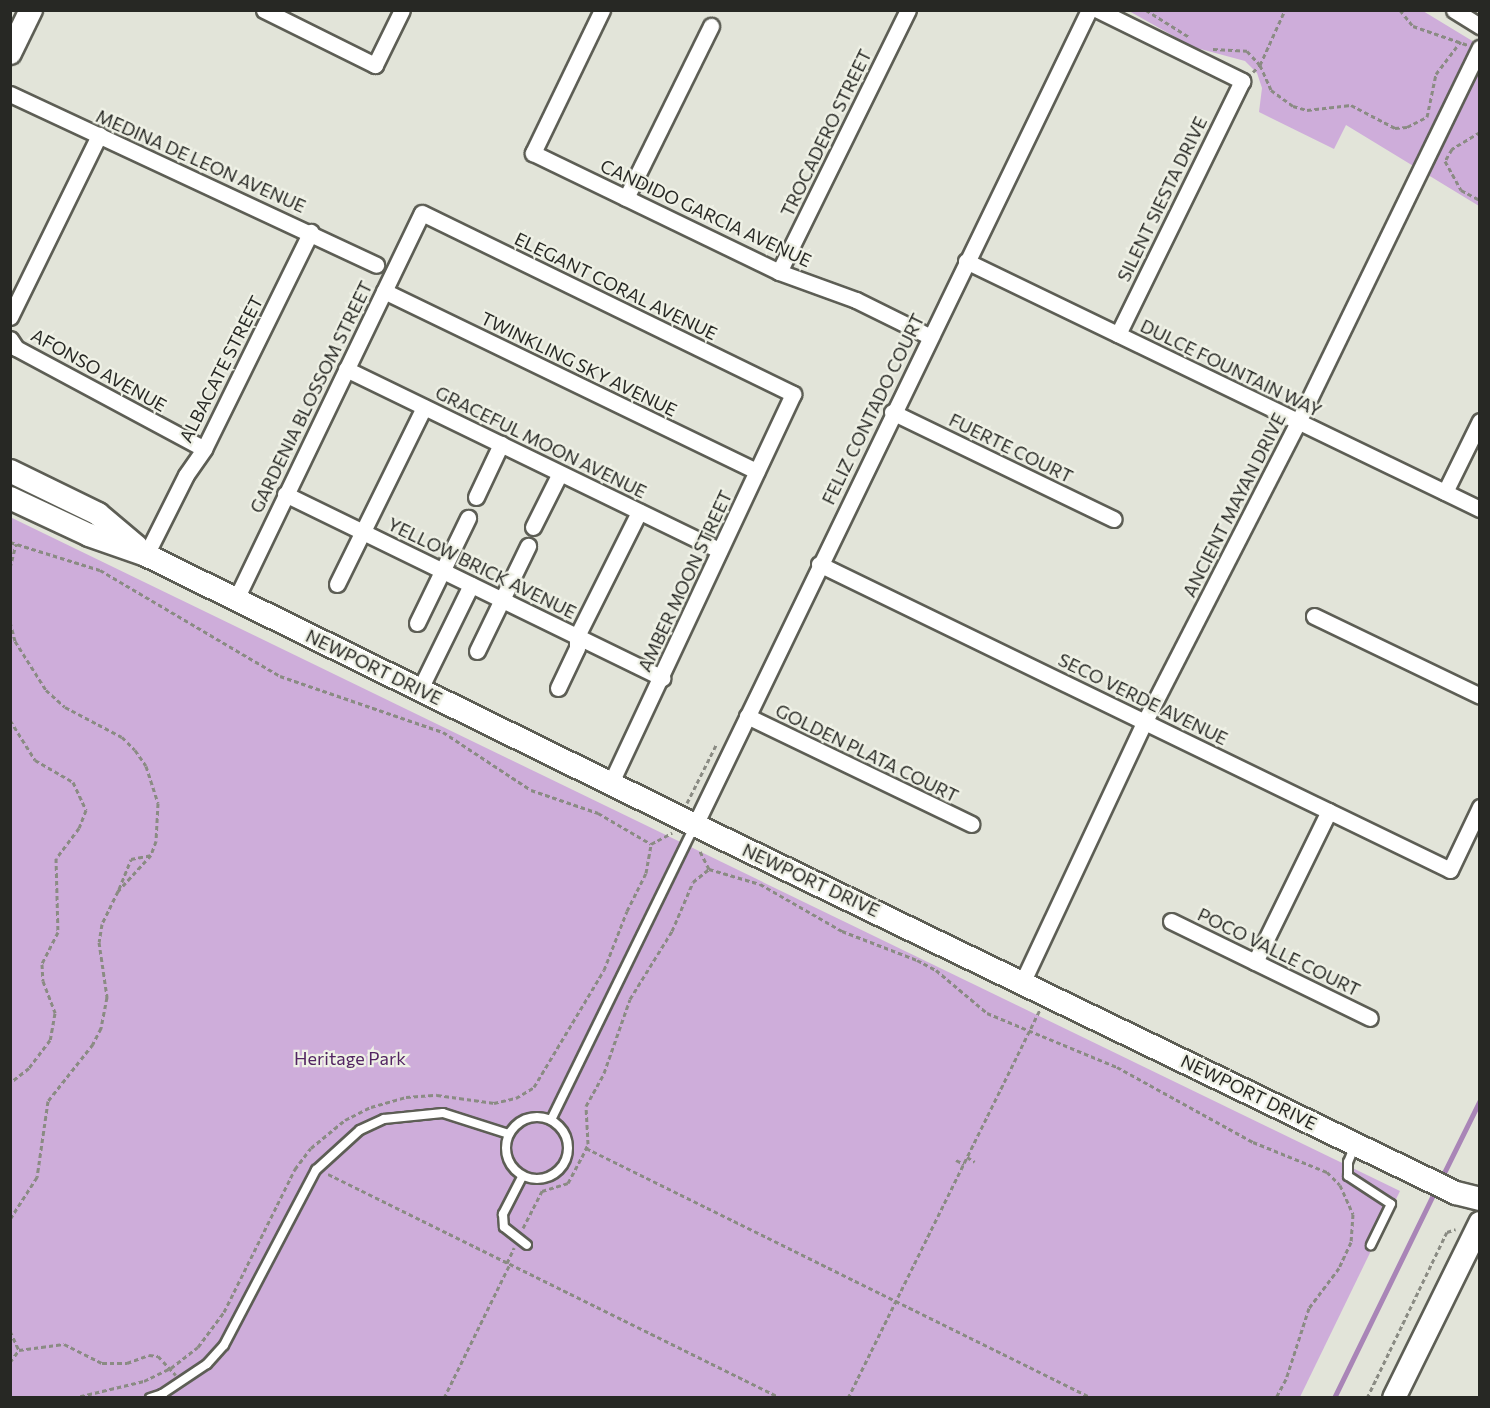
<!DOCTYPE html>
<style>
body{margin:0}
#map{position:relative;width:1490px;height:1408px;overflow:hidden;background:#e2e4d9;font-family:Commissioner,sans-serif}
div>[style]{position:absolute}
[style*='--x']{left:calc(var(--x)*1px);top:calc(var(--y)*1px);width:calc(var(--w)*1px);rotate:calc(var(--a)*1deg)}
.green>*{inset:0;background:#ceadda}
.stream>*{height:4.5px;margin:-2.25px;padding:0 2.25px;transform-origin:2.25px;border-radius:2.25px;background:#a985b7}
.path>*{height:3px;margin-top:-1.5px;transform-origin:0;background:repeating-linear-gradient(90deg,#8a8b83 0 4.5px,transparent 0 7.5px)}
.roads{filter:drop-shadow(2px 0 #5d5e55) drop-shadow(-2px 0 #5d5e55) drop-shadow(0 2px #5d5e55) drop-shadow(0 -2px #5d5e55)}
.lane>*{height:8px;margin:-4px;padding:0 4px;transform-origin:4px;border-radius:4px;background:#fff}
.lane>.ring{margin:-4px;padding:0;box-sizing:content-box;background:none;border:8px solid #fff;border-radius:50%}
.street>*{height:15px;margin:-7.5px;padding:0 7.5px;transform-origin:7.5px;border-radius:7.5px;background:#fff}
.secondary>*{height:22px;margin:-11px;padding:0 11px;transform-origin:11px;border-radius:11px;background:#fff}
span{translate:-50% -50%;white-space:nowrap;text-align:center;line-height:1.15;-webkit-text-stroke:4.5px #eff1e6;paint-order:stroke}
.street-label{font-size:18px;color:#272824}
.park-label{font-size:18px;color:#522462}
.frame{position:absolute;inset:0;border:12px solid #272824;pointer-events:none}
</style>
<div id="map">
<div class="green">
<div style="clip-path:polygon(1129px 11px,1423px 11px,1479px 45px,1479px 206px,1346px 125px,1334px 149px,1259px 112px,1262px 88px,1257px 73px,1245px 61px,1193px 47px)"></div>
<div style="clip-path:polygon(10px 517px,1400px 1191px,1300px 1397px,11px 1397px)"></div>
</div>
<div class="stream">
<div style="--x:1441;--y:1179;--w:88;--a:-63.7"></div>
<div style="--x:1334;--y:1398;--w:233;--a:-64"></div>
</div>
<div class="path">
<div style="--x:1146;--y:10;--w:51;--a:32.1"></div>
<div style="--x:1400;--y:10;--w:21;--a:51"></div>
<div style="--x:1413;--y:26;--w:58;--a:19.1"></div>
<div style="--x:1213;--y:49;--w:34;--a:3"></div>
<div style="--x:1247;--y:51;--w:19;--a:47"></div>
<div style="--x:1260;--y:65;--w:27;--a:66"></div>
<div style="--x:1271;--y:90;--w:27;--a:36"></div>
<div style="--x:1293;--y:106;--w:15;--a:16"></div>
<div style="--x:1307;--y:110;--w:44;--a:-6.5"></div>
<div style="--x:1351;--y:105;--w:50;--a:27.6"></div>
<div style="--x:1395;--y:128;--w:12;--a:-5"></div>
<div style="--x:1407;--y:127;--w:22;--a:-27"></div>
<div style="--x:1427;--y:117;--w:44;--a:-78.2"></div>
<div style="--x:1436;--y:74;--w:41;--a:-52.9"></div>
<div style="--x:1253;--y:72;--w:10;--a:-45"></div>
<div style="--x:1260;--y:65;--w:60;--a:-65.6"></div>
<div style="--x:1480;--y:132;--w:33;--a:149"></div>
<div style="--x:1452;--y:149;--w:14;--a:120"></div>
<div style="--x:1445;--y:161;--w:33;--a:61"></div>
<div style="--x:1461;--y:190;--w:21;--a:28"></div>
<div style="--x:10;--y:542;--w:94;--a:17.3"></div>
<div style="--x:100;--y:570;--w:209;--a:30.5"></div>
<div style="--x:280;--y:676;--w:172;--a:19"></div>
<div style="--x:443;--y:732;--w:105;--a:33.4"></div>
<div style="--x:531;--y:790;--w:71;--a:18.9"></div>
<div style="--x:598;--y:813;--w:61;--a:30.3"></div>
<div style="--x:10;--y:568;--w:25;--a:-76"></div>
<div style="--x:10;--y:622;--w:20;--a:75"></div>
<div style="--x:15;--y:641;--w:58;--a:57.7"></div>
<div style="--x:46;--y:690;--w:25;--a:42"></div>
<div style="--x:65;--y:707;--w:64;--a:27.8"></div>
<div style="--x:122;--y:737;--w:18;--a:45"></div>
<div style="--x:135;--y:750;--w:19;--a:55"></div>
<div style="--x:146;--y:766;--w:39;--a:72"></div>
<div style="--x:158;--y:803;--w:38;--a:93"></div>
<div style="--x:156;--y:841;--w:15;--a:110"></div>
<div style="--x:151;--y:855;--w:49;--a:132.5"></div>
<div style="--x:118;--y:891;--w:37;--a:116"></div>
<div style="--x:102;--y:924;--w:18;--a:99"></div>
<div style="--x:99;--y:942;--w:56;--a:81.7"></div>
<div style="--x:107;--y:997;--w:32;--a:101"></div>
<div style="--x:101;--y:1028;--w:18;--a:117"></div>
<div style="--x:93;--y:1044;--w:73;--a:128.3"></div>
<div style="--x:48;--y:1101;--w:77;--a:98.2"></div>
<div style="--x:37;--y:1177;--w:50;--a:122.7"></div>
<div style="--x:10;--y:720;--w:47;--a:58"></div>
<div style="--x:35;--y:760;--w:44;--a:30.1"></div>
<div style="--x:73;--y:782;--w:31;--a:65"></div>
<div style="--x:86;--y:810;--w:19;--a:111"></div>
<div style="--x:79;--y:828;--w:38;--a:127"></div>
<div style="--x:56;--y:858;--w:74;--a:88.5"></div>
<div style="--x:58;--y:932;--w:36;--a:117"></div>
<div style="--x:42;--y:964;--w:17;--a:87"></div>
<div style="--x:43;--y:981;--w:34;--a:69"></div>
<div style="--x:55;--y:1013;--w:27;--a:100"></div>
<div style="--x:50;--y:1040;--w:35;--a:127"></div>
<div style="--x:29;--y:1068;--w:24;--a:142"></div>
<div style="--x:687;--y:803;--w:65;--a:-63.4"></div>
<div style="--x:709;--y:869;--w:53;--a:16.4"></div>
<div style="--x:760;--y:884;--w:95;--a:29.8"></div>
<div style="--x:842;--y:931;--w:80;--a:21.1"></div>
<div style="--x:917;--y:960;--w:21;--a:28"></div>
<div style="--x:936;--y:970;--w:67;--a:40.1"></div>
<div style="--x:987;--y:1013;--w:141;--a:22.6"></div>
<div style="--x:1117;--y:1067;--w:155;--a:28.9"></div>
<div style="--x:1253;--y:1142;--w:80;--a:22.1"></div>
<div style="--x:1327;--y:1172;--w:18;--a:45"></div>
<div style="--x:1340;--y:1185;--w:32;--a:66"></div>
<div style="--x:1353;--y:1214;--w:28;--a:94"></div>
<div style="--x:1351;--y:1242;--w:29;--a:115"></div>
<div style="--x:1339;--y:1268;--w:50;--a:126.9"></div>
<div style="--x:1309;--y:1308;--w:75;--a:107.9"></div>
<div style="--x:1286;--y:1379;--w:21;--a:118"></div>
<div style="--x:119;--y:889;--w:32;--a:-68"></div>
<div style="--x:131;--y:859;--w:20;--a:-11"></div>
<div style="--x:586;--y:1148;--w:564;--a:26.29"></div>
<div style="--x:967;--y:1157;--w:9;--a:32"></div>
<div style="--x:956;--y:1160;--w:9;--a:27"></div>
<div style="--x:328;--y:1174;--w:505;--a:26.31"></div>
<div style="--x:523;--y:1228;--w:42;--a:-62.8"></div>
<div style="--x:542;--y:1191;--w:27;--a:-17"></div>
<div style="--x:568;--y:1183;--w:30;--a:-62"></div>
<div style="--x:582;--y:1157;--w:14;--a:-65"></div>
<div style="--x:588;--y:1144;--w:38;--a:-93"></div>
<div style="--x:586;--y:1106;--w:38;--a:-61"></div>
<div style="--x:604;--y:1073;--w:78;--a:-70.6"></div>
<div style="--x:630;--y:999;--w:80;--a:-58.3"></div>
<div style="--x:672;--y:931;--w:53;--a:-66.8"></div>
<div style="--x:693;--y:882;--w:21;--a:-39"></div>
<div style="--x:709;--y:869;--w:20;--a:-117"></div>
<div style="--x:507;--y:1263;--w:17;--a:-65"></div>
<div style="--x:10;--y:1331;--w:21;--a:65"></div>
<div style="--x:10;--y:1362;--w:15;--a:-53"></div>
<div style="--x:19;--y:1350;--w:45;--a:-7.6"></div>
<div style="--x:64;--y:1344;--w:42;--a:26.6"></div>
<div style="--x:102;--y:1363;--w:25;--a:0"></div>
<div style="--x:127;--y:1363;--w:23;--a:-20"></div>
<div style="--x:149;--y:1355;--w:9;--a:6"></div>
<div style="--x:158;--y:1356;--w:26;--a:47"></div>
<div style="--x:73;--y:1398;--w:73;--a:-13.5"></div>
<div style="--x:144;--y:1381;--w:30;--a:-26"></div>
<div style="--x:171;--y:1368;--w:34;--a:-38"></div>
<div style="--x:198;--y:1347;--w:44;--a:-53.4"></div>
<div style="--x:224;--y:1312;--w:160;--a:-63.6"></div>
<div style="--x:295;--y:1169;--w:26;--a:-53"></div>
<div style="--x:311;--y:1148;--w:44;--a:-39.5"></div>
<div style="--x:345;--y:1120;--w:29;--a:-27"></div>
<div style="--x:371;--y:1107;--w:36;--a:-16"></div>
<div style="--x:406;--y:1097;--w:31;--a:-4"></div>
<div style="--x:437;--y:1095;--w:58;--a:8"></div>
<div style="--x:494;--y:1103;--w:23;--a:-13"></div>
<div style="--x:516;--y:1098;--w:21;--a:-31"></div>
<div style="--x:534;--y:1087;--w:136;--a:-59.1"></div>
<div style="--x:604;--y:970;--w:63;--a:-68.7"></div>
<div style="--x:627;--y:911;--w:42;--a:-63.4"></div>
<div style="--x:646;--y:873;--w:29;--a:-80"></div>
<div style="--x:651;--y:844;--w:24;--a:-28"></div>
<div style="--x:444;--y:1398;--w:149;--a:-63.8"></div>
<div style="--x:848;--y:1398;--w:433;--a:-63.7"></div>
<div style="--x:1367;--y:1398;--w:184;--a:-64.3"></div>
<div style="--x:1447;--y:1232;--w:9;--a:-18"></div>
</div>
<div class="roads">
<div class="lane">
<div class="ring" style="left:506px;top:1117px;width:54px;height:54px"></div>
<div style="--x:551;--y:1120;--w:326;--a:-64"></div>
<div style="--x:1355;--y:1145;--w:18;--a:112"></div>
<div style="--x:1348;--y:1162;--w:14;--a:90"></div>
<div style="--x:1348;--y:1176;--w:51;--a:33.1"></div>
<div style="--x:1391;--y:1204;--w:46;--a:116"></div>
<div style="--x:522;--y:1177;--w:42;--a:117.2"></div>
<div style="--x:503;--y:1214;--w:13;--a:86"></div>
<div style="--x:504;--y:1227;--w:29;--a:38"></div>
<div style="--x:162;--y:1394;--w:54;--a:-33.7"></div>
<div style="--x:207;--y:1364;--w:25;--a:-48"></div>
<div style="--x:224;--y:1345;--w:198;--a:-62.3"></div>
<div style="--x:316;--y:1170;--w:59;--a:-42.3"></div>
<div style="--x:360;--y:1130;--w:26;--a:-25"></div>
<div style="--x:384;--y:1119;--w:59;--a:-5.8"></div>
<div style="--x:443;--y:1113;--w:69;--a:17.7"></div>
<div style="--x:150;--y:1398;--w:13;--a:-18"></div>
<div style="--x:162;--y:1394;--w:4;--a:76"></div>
</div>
<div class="street">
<div style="--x:264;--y:10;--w:124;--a:26.4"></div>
<div style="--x:375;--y:65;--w:61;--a:-63.9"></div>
<div style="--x:602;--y:10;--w:159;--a:115.8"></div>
<div style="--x:533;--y:153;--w:273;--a:25.8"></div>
<div style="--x:779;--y:272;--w:82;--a:20"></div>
<div style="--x:856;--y:300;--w:81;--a:26.3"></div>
<div style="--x:1098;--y:10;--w:161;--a:26.2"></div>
<div style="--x:1242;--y:81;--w:282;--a:116.1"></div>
<div style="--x:1454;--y:10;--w:31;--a:32"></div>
<div style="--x:10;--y:94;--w:404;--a:25"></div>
<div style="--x:626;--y:198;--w:192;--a:-63.7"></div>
<div style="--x:966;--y:261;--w:571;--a:25.76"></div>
<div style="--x:779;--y:272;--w:292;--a:-63.8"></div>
<div style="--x:384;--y:291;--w:414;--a:25.8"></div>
<div style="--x:10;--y:317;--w:203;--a:-63.9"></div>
<div style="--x:10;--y:339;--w:11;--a:56"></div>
<div style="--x:16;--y:348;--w:213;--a:28.2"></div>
<div style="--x:346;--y:369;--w:415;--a:25.9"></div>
<div style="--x:892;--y:412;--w:246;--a:25.8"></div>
<div style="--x:1445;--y:492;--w:79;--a:-63.8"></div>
<div style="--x:285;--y:494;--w:420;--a:26"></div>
<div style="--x:476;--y:497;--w:59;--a:-64.7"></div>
<div style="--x:533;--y:527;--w:60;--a:-63.4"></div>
<div style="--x:146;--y:555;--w:89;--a:-63.4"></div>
<div style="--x:186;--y:475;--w:32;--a:-55"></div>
<div style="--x:204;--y:449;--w:242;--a:-63.8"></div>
<div style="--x:819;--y:564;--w:701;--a:25.87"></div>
<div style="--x:1450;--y:870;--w:70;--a:-64.5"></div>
<div style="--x:337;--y:584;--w:197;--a:-63.8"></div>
<div style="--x:236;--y:599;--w:428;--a:-64.3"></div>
<div style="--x:422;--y:213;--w:413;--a:26"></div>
<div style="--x:793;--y:394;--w:431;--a:115.1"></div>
<div style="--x:1314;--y:616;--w:184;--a:25.7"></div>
<div style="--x:417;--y:623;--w:117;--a:-64.1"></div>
<div style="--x:477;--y:651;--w:117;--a:-64.1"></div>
<div style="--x:558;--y:688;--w:44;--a:-64.6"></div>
<div style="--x:577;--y:648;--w:12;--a:-90"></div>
<div style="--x:577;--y:636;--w:139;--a:-63.4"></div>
<div style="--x:420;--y:689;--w:116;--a:-63.9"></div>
<div style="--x:747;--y:716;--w:249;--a:25.7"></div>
<div style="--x:695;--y:825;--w:905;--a:-64.2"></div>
<div style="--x:1171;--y:921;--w:221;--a:26"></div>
<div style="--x:1255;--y:962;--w:168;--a:-63.9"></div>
<div style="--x:1023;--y:981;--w:287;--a:-64.9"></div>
<div style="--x:1145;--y:721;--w:336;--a:-62.9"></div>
<div style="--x:1298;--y:422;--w:416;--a:-64.1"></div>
</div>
<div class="secondary">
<div style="--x:10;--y:53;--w:48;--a:-64"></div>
<div style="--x:10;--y:471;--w:98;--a:26"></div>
<div style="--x:98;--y:514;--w:50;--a:40.1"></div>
<div style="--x:10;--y:498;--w:87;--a:25.1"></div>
<div style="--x:89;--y:535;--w:60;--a:19.3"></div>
<div style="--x:146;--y:555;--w:612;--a:26.19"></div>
<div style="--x:695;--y:825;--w:845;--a:25.81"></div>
<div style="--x:1456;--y:1193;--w:25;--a:14"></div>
<div style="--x:1394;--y:1398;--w:195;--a:-63.8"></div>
</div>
</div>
<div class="street-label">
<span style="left:826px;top:133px;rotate:-64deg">TROCADERO STREET</span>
<span style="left:201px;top:161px;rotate:24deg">MEDINA DE LEON AVENUE</span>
<span style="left:1162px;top:199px;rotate:-64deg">SILENT SIESTA DRIVE</span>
<span style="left:706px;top:213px;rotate:25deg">CANDIDO GARCIA AVENUE</span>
<span style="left:616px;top:286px;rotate:26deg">ELEGANT CORAL AVENUE</span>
<span style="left:579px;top:364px;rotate:26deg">TWINKLING SKY AVENUE</span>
<span style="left:1231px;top:368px;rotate:26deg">DULCE FOUNTAIN WAY</span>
<span style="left:221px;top:369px;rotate:-63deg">ALBACATE STREET</span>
<span style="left:99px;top:370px;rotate:29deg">AFONSO AVENUE</span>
<span style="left:311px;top:397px;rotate:-64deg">GARDENIA BLOSSOM STREET</span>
<span style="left:873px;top:409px;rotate:-64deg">FELIZ CONTADO COURT</span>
<span style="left:541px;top:442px;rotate:26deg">GRACEFUL MOON AVENUE</span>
<span style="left:1011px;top:448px;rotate:26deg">FUERTE COURT</span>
<span style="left:1234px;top:505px;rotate:-63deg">ANCIENT MAYAN DRIVE</span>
<span style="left:482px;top:568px;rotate:26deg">YELLOW BRICK AVENUE</span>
<span style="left:685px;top:581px;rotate:-65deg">AMBER MOON STREET</span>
<span style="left:374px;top:667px;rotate:26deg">NEWPORT DRIVE</span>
<span style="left:1143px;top:699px;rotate:26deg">SECO VERDE AVENUE</span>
<span style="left:867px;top:753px;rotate:26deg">GOLDEN PLATA COURT</span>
<span style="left:811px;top:880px;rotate:25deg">NEWPORT DRIVE</span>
<span style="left:1279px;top:952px;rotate:26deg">POCO VALLE COURT</span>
<span style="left:1249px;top:1092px;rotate:26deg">NEWPORT DRIVE</span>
</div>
<div class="park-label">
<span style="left:350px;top:1058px">Heritage Park</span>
</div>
<div class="frame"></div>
</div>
